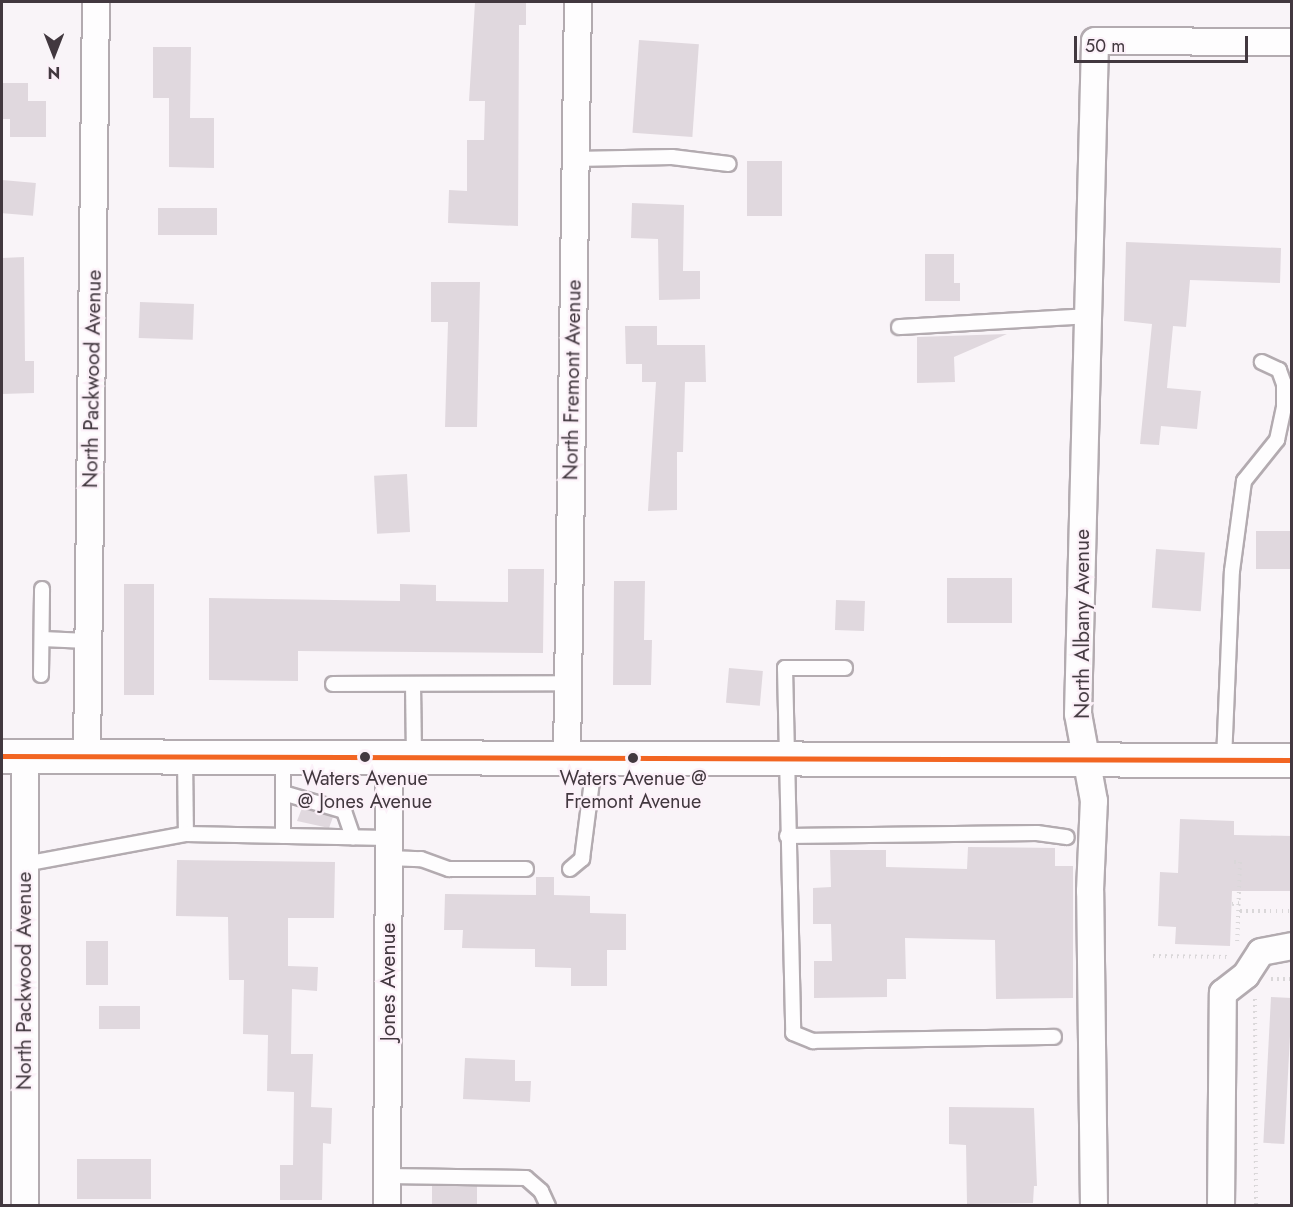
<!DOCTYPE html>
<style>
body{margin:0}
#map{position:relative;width:1293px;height:1207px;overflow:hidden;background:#f9f4f8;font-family:Jost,sans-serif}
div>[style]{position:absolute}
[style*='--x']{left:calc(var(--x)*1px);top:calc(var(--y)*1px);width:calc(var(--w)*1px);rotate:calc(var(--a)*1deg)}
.building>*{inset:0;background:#e0d8de;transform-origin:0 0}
.path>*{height:4px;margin-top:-2px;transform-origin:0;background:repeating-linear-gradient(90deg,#dad7d9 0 1.5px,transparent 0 6px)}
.roads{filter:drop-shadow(2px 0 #b3abb0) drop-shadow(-2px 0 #b3abb0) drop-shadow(0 2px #b3abb0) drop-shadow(0 -2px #b3abb0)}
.service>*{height:14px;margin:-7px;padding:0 7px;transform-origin:7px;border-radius:7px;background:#fefdfe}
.minor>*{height:26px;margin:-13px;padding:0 13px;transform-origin:13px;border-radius:13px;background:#fefdfe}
.secondary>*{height:33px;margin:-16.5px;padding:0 16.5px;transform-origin:16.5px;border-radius:16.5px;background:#fefdfe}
.bus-1>*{height:4.5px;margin:-2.25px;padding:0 2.25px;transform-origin:2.25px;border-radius:2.25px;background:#f26522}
.dots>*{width:16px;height:16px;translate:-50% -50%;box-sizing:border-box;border:3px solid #fcf1f9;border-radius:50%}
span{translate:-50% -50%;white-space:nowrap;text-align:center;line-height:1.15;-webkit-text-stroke:4.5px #fcf1f9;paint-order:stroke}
.bus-label{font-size:20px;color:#42383f}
.street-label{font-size:21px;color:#42383f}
.frame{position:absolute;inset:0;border:3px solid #42383f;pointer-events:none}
.north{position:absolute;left:24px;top:24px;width:60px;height:60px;-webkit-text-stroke:4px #fcf1f9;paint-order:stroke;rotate:180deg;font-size:16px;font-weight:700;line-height:24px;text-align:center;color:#42383f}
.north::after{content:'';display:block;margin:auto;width:21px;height:27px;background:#42383f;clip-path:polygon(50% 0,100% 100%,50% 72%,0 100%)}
.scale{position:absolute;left:1074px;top:36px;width:174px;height:27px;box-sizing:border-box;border:3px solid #42383f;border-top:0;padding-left:8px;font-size:18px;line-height:21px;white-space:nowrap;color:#42383f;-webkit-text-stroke:4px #fcf1f9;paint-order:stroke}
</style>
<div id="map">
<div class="building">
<div style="clip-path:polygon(475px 2px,526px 2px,526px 25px,519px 25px,518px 226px,448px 223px,449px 190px,467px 191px,467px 140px,484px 140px,485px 101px,469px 101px)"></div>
<div style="left:639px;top:40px;width:60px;height:93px;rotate:4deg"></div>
<div style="clip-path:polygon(153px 47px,191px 47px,190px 118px,214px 118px,214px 168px,169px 167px,169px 98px,153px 98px)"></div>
<div style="clip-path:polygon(2px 83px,28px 83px,28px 101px,46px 101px,46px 137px,10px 137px,10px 119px,2px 119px)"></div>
<div style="left:747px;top:161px;width:35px;height:55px"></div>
<div style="left:2px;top:180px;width:34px;height:33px;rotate:5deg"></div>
<div style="clip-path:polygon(632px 203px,684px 205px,683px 271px,700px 271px,700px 299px,659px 300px,658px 239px,631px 238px)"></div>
<div style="left:158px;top:208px;width:59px;height:27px"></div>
<div style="clip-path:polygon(1126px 242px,1281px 248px,1280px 283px,1190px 280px,1186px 327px,1173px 326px,1167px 388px,1201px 391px,1197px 429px,1161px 426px,1159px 445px,1140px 444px,1152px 324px,1124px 321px)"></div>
<div style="clip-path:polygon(925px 254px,954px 254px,954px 283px,960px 283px,960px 301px,925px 301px)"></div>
<div style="clip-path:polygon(24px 257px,25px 361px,34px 361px,34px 393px,2px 394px,2px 258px)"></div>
<div style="clip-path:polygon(431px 282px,480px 282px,477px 427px,445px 427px,448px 322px,431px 322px)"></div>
<div style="left:140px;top:302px;width:54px;height:36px;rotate:2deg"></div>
<div style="clip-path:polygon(625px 326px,657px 326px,657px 345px,705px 345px,706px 382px,685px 382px,683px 452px,677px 452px,677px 510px,648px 511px,656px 382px,642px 382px,642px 364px,626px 364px)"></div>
<div style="clip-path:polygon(1007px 334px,954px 357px,955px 382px,917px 383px,917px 337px)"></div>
<div style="left:407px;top:474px;width:58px;height:33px;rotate:87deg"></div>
<div style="left:1292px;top:531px;width:38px;height:36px;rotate:90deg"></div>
<div style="left:1156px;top:549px;width:49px;height:59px;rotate:4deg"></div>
<div style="clip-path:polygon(508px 569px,544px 569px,543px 653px,298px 651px,298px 681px,209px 680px,209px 598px,400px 601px,400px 584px,436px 585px,436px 601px,508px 602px)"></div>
<div style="left:947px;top:578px;width:65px;height:45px"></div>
<div style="clip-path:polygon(614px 581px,645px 581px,644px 640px,652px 640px,651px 685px,613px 685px)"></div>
<div style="left:124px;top:584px;width:30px;height:111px"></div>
<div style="left:836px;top:600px;width:29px;height:30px;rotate:2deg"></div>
<div style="left:729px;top:668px;width:34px;height:35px;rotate:5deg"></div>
<div style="clip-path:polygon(302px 808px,333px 817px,329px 828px,297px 821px)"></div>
<div style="clip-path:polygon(1180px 819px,1234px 821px,1234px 835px,1292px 836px,1292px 891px,1232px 891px,1230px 946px,1175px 944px,1176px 927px,1158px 926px,1160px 872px,1178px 873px)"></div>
<div style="clip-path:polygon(968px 847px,1055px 848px,1055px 866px,1073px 866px,1073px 998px,996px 999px,995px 940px,905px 938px,906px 979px,887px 979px,887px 997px,814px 998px,814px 961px,832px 961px,831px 924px,813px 924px,813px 888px,831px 887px,830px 850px,886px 850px,886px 867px,967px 869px)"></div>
<div style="clip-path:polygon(177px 860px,335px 862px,334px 918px,288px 918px,288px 966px,318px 967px,317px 991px,292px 989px,291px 1054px,313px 1054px,311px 1107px,332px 1108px,331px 1144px,323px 1143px,322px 1200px,280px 1200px,280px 1165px,293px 1165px,294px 1092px,267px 1091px,268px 1035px,243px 1034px,244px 980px,229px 980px,228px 917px,176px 916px)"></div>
<div style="clip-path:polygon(536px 877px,554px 877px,554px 895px,590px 896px,590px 913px,626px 914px,626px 950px,607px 950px,607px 986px,571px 986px,571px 968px,535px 967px,535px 949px,462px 948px,463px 930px,444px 930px,445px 894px,536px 895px)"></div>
<div style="left:86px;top:941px;width:22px;height:44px"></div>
<div style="left:1271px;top:997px;width:21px;height:146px;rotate:3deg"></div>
<div style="left:99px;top:1006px;width:41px;height:23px"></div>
<div style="clip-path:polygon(465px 1058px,515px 1060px,515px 1081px,531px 1081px,530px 1102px,463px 1099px)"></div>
<div style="clip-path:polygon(949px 1107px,1034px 1108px,1037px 1186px,1034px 1186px,1033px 1203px,967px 1204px,966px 1145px,949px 1144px)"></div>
<div style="left:151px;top:1159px;width:40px;height:74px;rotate:90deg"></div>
<div style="left:432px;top:1186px;width:45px;height:20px"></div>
</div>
<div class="path">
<div style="--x:1234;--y:862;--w:6;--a:0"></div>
<div style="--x:1240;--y:862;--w:81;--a:92.1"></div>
<div style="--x:1232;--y:904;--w:9;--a:-6"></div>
<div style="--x:1240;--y:911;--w:52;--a:0"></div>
<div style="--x:1153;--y:956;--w:77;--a:0.7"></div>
<div style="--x:1271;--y:979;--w:21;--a:0"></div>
<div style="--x:1255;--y:999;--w:207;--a:89.7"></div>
</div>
<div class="roads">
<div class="service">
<div style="--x:575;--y:159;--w:97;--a:-1.2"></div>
<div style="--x:672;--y:157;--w:57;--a:7"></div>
<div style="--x:899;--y:327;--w:189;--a:-3.3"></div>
<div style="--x:42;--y:639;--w:46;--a:2.5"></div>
<div style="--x:845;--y:668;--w:60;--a:180"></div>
<div style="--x:785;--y:668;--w:365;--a:88.7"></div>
<div style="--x:793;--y:1033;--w:22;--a:22"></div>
<div style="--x:813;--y:1041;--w:241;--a:-1"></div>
<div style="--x:41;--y:675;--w:86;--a:-89.3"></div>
<div style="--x:333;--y:684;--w:235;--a:-0.2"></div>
<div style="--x:413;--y:684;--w:73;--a:89.2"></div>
<div style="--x:185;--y:757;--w:77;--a:89.3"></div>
<div style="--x:186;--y:834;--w:202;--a:1.1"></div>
<div style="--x:283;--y:757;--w:79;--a:90"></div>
<div style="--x:1224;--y:760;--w:189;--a:-87.6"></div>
<div style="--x:1232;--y:571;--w:91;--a:-82.4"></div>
<div style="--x:1244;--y:481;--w:53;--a:-51.2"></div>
<div style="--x:1277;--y:440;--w:34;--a:-78"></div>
<div style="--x:1284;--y:407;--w:23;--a:-90"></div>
<div style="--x:1284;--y:384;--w:15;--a:-110"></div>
<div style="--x:1279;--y:370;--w:19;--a:-155"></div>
<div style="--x:283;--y:793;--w:64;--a:16.4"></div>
<div style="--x:344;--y:811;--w:28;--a:71"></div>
<div style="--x:787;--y:836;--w:250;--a:-0.7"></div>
<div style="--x:1037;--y:833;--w:30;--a:8"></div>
<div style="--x:388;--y:858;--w:33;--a:2"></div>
<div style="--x:421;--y:859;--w:30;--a:20"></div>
<div style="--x:449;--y:869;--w:77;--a:0"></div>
<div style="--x:24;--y:864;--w:165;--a:-10.5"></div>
<div style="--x:570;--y:869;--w:16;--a:-40"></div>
<div style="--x:582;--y:859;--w:102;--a:-82.7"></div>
<div style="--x:387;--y:1176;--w:139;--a:0.8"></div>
<div style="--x:526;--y:1178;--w:20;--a:41"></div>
<div style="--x:541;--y:1191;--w:17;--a:65"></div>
</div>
<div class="minor">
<div style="--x:87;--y:757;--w:755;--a:-89.32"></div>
<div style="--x:567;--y:758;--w:756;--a:-89.17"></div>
<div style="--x:25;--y:1206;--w:450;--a:-90"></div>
<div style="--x:387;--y:1206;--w:448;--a:-89.7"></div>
<div style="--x:1094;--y:1206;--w:315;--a:-90.7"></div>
<div style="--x:1090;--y:891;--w:90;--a:-87.5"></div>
<div style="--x:1094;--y:801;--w:88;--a:-100.4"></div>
<div style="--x:1078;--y:714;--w:673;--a:-88.55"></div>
<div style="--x:1095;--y:41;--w:197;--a:0.3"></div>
<div style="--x:1221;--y:1206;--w:213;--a:-89.5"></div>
<div style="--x:1223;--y:993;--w:29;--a:-38"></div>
<div style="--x:1246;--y:975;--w:27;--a:-57"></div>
<div style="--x:1261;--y:952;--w:32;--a:-11"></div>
</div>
<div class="secondary">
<div style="--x:2;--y:756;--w:1290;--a:0.18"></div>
</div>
</div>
<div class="bus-1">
<div style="--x:2;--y:756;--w:1290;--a:0.18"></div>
</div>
<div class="dots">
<div style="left:365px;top:757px;background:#42383f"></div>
<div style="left:633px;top:758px;background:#42383f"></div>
</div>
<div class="bus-label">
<span style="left:365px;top:790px">Waters Avenue<br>@ Jones Avenue</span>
<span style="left:633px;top:790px">Waters Avenue @<br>Fremont Avenue</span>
</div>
<div class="street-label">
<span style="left:92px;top:379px;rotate:-89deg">North Packwood Avenue</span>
<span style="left:572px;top:380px;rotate:-89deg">North Fremont Avenue</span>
<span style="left:1082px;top:624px;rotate:-90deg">North Albany Avenue</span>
<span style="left:24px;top:981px;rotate:-90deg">North Packwood Avenue</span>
<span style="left:388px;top:982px;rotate:-90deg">Jones Avenue</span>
</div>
<div class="frame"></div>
<div class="north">N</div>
<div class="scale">50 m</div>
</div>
